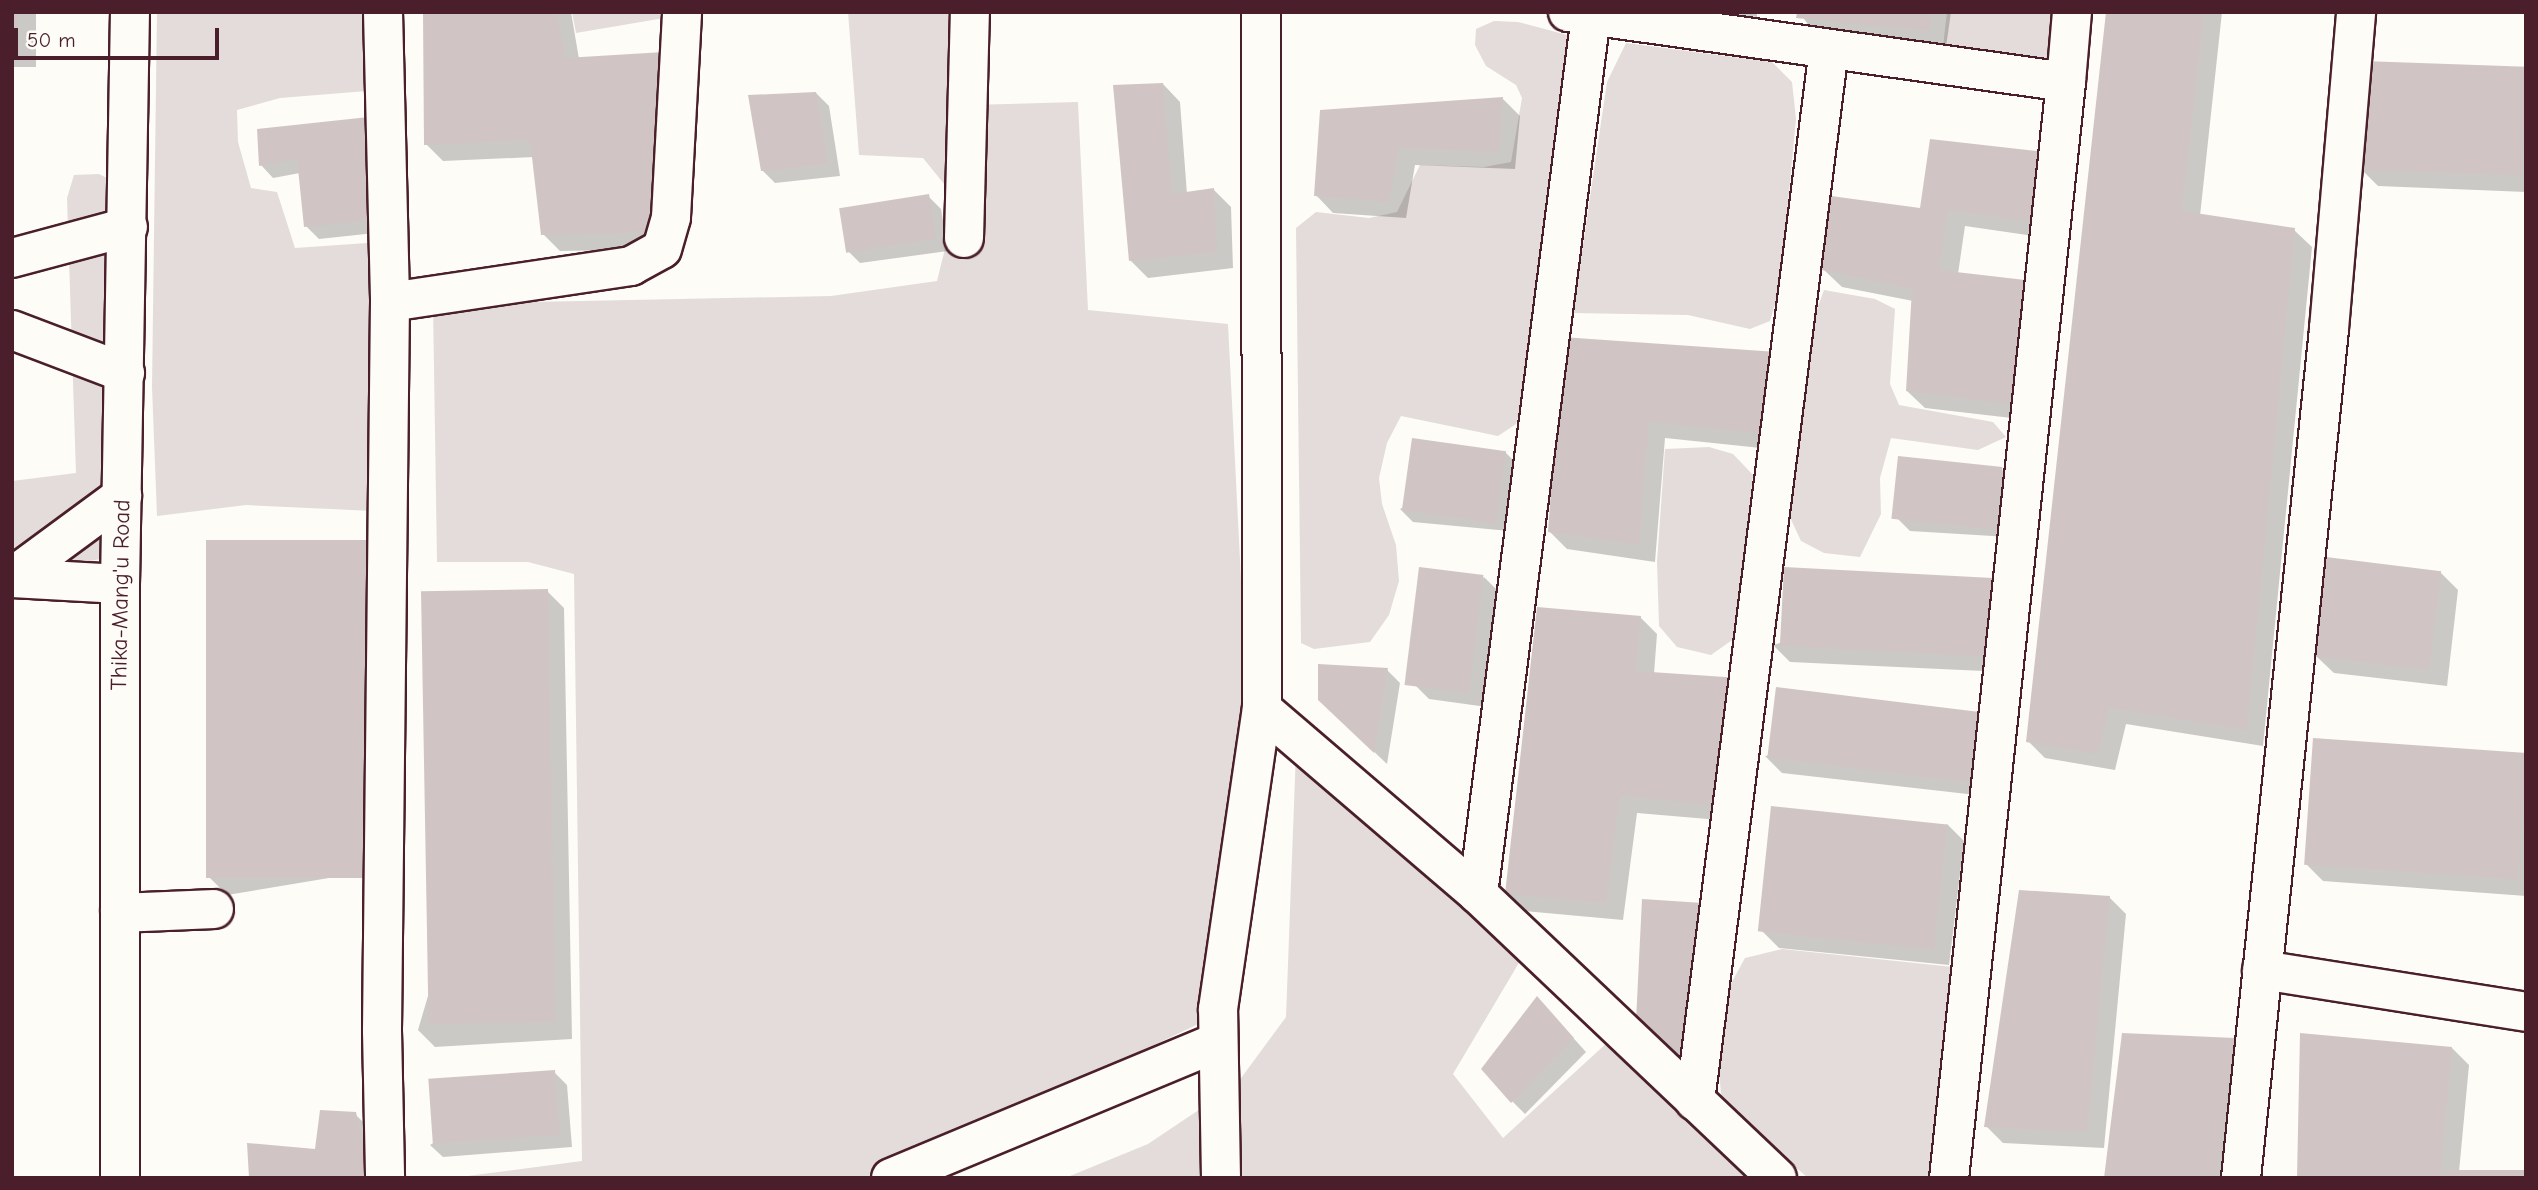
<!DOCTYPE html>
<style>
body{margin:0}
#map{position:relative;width:2538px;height:1190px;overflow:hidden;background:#fdfcf7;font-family:"Comic Neue",sans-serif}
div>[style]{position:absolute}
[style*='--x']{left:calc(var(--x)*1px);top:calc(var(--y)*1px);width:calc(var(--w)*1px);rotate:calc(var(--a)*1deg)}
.green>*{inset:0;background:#e3dcda}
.shadow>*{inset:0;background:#0003;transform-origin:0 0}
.building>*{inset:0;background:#d0c5c4;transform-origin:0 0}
.roads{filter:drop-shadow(2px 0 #4a1f2b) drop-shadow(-2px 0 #4a1f2b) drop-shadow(0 2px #4a1f2b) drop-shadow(0 -2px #4a1f2b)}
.minor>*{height:38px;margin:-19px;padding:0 19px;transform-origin:19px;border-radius:19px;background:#fdfcf7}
.highway>*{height:38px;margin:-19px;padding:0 19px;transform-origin:19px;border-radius:19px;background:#fdfcf7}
span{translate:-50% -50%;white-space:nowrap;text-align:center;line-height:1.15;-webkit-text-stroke:5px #fdfcf7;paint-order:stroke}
.street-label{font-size:23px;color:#4a1f2b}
.frame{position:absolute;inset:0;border:14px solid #4a1f2b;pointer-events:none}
.scale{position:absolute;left:14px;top:28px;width:205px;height:32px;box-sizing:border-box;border:4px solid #4a1f2b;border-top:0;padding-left:9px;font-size:21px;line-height:24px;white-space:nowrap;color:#4a1f2b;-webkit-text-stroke:5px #fdfcf7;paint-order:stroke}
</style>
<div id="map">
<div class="green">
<div style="clip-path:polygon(157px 12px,375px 12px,367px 91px,280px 98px,237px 110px,238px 142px,251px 188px,277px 192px,295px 248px,382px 242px,373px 511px,246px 505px,157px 516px,152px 387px)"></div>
<div style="clip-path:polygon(572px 12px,682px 12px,682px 15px,576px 33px)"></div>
<div style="clip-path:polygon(848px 12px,973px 12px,969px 105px,1078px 102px,1088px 310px,1228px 324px,1249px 737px,1215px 1016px,876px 1178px,452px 1178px,582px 1161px,574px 574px,528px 562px,437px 562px,433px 304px,831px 296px,937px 281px,957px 200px,923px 158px,859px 155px)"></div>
<div style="clip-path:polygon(1947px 12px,2062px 12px,2057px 70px,1942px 55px)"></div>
<div style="clip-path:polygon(1494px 21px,1518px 22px,1571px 36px,1527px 388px,1516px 424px,1498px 436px,1401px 416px,1387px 443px,1379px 478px,1382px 504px,1396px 545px,1399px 581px,1389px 615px,1370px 642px,1314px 649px,1301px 643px,1296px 228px,1316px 212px,1369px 218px,1397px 212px,1420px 165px,1484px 167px,1511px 162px,1522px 98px,1516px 85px,1486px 66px,1475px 45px,1476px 29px)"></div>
<div style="clip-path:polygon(1626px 43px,1772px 62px,1792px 82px,1796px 119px,1780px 287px,1770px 321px,1750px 329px,1688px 315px,1573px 313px,1607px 82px)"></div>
<div style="clip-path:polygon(99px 174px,117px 183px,107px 558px,12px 574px,12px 481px,76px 473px,67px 198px,74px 175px)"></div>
<div style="clip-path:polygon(1824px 290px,1875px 299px,1895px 309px,1890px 384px,1899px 405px,1993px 422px,2006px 437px,1978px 450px,1891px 438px,1880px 478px,1881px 514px,1860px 557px,1824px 553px,1801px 541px,1788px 513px,1811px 326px)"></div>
<div style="clip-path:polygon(1709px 447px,1733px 454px,1753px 475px,1735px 638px,1711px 655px,1677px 647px,1659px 626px,1657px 562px,1665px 449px)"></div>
<div style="clip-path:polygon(1296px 751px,1520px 961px,1453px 1074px,1503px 1138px,1609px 1041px,1768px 1178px,1065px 1178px,1148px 1144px,1236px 1085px,1286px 1017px)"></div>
<div style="clip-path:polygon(1782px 949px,1953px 967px,1937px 1178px,1808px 1178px,1722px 1102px,1718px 1063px,1728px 989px,1745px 958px)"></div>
</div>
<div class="shadow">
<div style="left:12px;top:12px;width:24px;height:55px"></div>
<div style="clip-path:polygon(424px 12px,571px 12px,579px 59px,677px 249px,560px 251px,543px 234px,534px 157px,443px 161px,426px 144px)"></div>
<div style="clip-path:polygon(1715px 12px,1757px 12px,1757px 17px)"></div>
<div style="clip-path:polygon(1799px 12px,1951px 12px,1946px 47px,1815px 34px)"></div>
<div style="clip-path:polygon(2108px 12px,2222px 12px,2200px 216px,2294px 230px,2312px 247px,2263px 746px,2126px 724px,2115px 770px,2045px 758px,2028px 741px)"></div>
<div style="clip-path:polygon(2526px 69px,2526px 192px,2378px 186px,2361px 169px)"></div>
<div style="clip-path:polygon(1163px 84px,1180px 102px,1187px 194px,1214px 190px,1231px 207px,1233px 268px,1148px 278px,1131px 261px)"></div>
<div style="clip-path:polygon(816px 93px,829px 106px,840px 176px,775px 183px,762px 170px)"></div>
<div style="clip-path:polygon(1503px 99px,1520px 116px,1515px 169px,1415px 165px,1406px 218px,1333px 213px,1316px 195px,1322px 112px)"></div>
<div style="clip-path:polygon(259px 130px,394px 231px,319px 239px,306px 226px,300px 173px,273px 178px,261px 165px)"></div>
<div style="clip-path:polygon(2045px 154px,2047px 238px,1965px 226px,1958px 274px,2024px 281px,2042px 298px,2029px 420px,1925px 408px,1907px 391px,1913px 301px,1842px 287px,1824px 270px,1921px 210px)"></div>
<div style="clip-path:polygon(928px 196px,941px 209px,948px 251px,860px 263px,847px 250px)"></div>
<div style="clip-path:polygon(1564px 339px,1794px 370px,1781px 450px,1665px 438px,1655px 562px,1567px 549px,1549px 531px)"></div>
<div style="clip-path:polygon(1505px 452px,1518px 465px,1509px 531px,1413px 522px,1400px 509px)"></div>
<div style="clip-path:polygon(2001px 469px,2014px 482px,2009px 537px,1910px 531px,1897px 518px)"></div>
<div style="clip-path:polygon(366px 542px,383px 559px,383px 869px,227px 895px,210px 878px)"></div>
<div style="clip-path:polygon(2441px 573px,2458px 590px,2447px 686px,2334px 673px,2316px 656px)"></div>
<div style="clip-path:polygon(1484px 577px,1497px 590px,1487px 707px,1429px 699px,1416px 686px)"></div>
<div style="clip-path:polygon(1993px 581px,2010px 598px,2005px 672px,1790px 662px,1773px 645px)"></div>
<div style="clip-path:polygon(547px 591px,564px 608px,572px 1039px,435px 1047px,418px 1030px)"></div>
<div style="clip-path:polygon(1640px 617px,1657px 634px,1654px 674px,1743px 822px,1637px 813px,1623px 920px,1524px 911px,1507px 893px)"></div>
<div style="clip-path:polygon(1387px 670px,1400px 683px,1387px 764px,1333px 713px)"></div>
<div style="clip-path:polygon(1976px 714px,1994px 731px,1985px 796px,1782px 773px,1765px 756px)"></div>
<div style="clip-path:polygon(2526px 755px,2526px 896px,2323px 881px,2306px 864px)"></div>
<div style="clip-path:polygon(1947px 824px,1964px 841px,1949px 965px,1779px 948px,1762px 931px)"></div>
<div style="clip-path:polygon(2109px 897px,2126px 914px,2104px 1148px,2003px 1143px,1986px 1126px)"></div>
<div style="clip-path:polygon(1549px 1011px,1586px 1052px,1525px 1114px,1512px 1101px)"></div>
<div style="clip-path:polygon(2234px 1040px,2251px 1057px,2235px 1178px,2106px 1178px)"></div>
<div style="clip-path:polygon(2452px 1048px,2469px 1065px,2459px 1172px,2299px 1178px)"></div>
<div style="clip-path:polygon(554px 1072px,567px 1085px,572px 1147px,443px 1157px,430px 1145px)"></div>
<div style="clip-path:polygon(355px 1114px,368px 1127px,379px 1178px,317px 1151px)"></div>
</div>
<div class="building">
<div style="clip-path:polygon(12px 12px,18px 12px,16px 50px,12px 50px)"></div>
<div style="clip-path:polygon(423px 12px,557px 12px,565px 58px,664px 52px,660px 232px,541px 235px,530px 140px,424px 145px)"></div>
<div style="clip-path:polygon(1797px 12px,1932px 12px,1929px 31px,1796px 18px)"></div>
<div style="clip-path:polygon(2106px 12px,2204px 12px,2182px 211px,2295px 228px,2247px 730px,2109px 708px,2098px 754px,2026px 742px)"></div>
<div style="left:2363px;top:61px;width:163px;height:109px;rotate:2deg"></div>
<div style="clip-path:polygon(1163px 83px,1172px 194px,1214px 188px,1217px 252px,1129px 261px,1113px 85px)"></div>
<div style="clip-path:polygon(816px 92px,828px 164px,761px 171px,748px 95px)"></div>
<div style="clip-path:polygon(1503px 97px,1499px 152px,1399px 148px,1389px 202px,1314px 196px,1320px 110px)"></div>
<div style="clip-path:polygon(378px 116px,382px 219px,304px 227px,297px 159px,259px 166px,257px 129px)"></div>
<div style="clip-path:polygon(1930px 139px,2046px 152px,2031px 222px,1948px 210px,1939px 270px,2025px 280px,2012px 404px,1906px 391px,1912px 289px,1822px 270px,1831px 196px,1920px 208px)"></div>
<div style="left:929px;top:194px;width:45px;height:91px;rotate:81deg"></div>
<div style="clip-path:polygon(1562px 337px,1777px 352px,1764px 434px,1649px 422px,1639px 545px,1548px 532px)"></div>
<div style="left:1412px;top:438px;width:95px;height:73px;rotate:8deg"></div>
<div style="left:1898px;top:456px;width:105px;height:63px;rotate:6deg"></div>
<div style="left:206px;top:540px;width:161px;height:338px"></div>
<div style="left:2326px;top:557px;width:116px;height:100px;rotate:7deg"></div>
<div style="left:1419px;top:567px;width:65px;height:119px;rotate:7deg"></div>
<div style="left:1784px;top:567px;width:209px;height:79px;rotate:3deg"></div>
<div style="left:548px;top:589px;width:433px;height:127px;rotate:89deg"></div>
<div style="clip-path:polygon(1537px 607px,1641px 616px,1636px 671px,1740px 678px,1726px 806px,1620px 796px,1606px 903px,1505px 894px)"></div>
<div style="clip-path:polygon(1318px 664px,1388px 668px,1374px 753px,1318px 700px)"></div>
<div style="left:1776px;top:687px;width:203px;height:71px;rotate:7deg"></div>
<div style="left:2313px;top:738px;width:214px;height:127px;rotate:4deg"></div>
<div style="left:1771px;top:806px;width:177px;height:126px;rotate:6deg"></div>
<div style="clip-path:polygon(2019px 890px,2110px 896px,2087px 1132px,1984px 1127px)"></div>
<div style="clip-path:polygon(1642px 899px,1703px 903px,1681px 1067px,1636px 1021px)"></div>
<div style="clip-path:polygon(1537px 996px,1574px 1038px,1511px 1103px,1481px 1069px)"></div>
<div style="clip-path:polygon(2122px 1033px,2235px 1038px,2216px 1178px,2104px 1178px)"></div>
<div style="clip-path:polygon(2300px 1033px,2452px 1047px,2441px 1170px,2526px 1170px,2526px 1178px,2297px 1178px)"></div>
<div style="left:555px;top:1070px;width:65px;height:127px;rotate:86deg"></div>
<div style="clip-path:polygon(320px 1110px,356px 1112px,370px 1178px,249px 1178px,247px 1143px,315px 1149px)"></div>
</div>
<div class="roads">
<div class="minor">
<div style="--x:383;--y:12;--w:290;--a:88.6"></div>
<div style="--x:390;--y:302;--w:729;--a:90.63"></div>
<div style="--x:382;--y:1031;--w:147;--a:88.8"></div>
<div style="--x:1568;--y:12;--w:503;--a:8"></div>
<div style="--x:2066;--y:82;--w:1102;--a:96.09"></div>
<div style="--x:2066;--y:82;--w:70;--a:-85.1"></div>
<div style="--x:964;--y:238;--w:226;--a:-88.5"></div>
<div style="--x:12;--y:258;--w:120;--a:-15"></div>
<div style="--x:390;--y:302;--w:244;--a:-8.5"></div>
<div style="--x:631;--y:266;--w:35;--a:-29"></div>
<div style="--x:662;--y:249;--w:33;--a:-74"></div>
<div style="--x:671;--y:217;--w:205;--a:-86.9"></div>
<div style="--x:12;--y:330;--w:121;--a:20.8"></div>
<div style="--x:12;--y:577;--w:137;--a:-36.4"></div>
<div style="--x:12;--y:578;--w:108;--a:3.2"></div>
<div style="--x:1262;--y:709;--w:284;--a:40.6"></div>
<div style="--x:1478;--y:894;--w:412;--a:43.5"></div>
<div style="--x:1478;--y:894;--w:885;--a:-82.67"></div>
<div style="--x:120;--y:913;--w:94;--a:-2.4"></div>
<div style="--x:2262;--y:970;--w:267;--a:9"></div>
<div style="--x:1695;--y:1101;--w:1060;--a:-82.74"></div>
<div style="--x:891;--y:1178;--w:353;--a:-22.6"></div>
<div style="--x:1221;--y:1178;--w:169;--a:-91"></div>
<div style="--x:1218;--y:1009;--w:303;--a:-81.7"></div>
<div style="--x:1262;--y:709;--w:697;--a:-90.08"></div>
<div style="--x:2241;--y:1178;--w:854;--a:-84.08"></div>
<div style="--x:2329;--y:329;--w:318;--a:-85.1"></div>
</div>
<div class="highway">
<div style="--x:120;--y:1178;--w:594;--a:-90"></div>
<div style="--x:120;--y:584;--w:572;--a:-89"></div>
</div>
</div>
<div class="street-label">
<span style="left:121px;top:595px;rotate:-89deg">Thika-Mang'u Road</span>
</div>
<div class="frame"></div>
<div class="scale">50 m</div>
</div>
